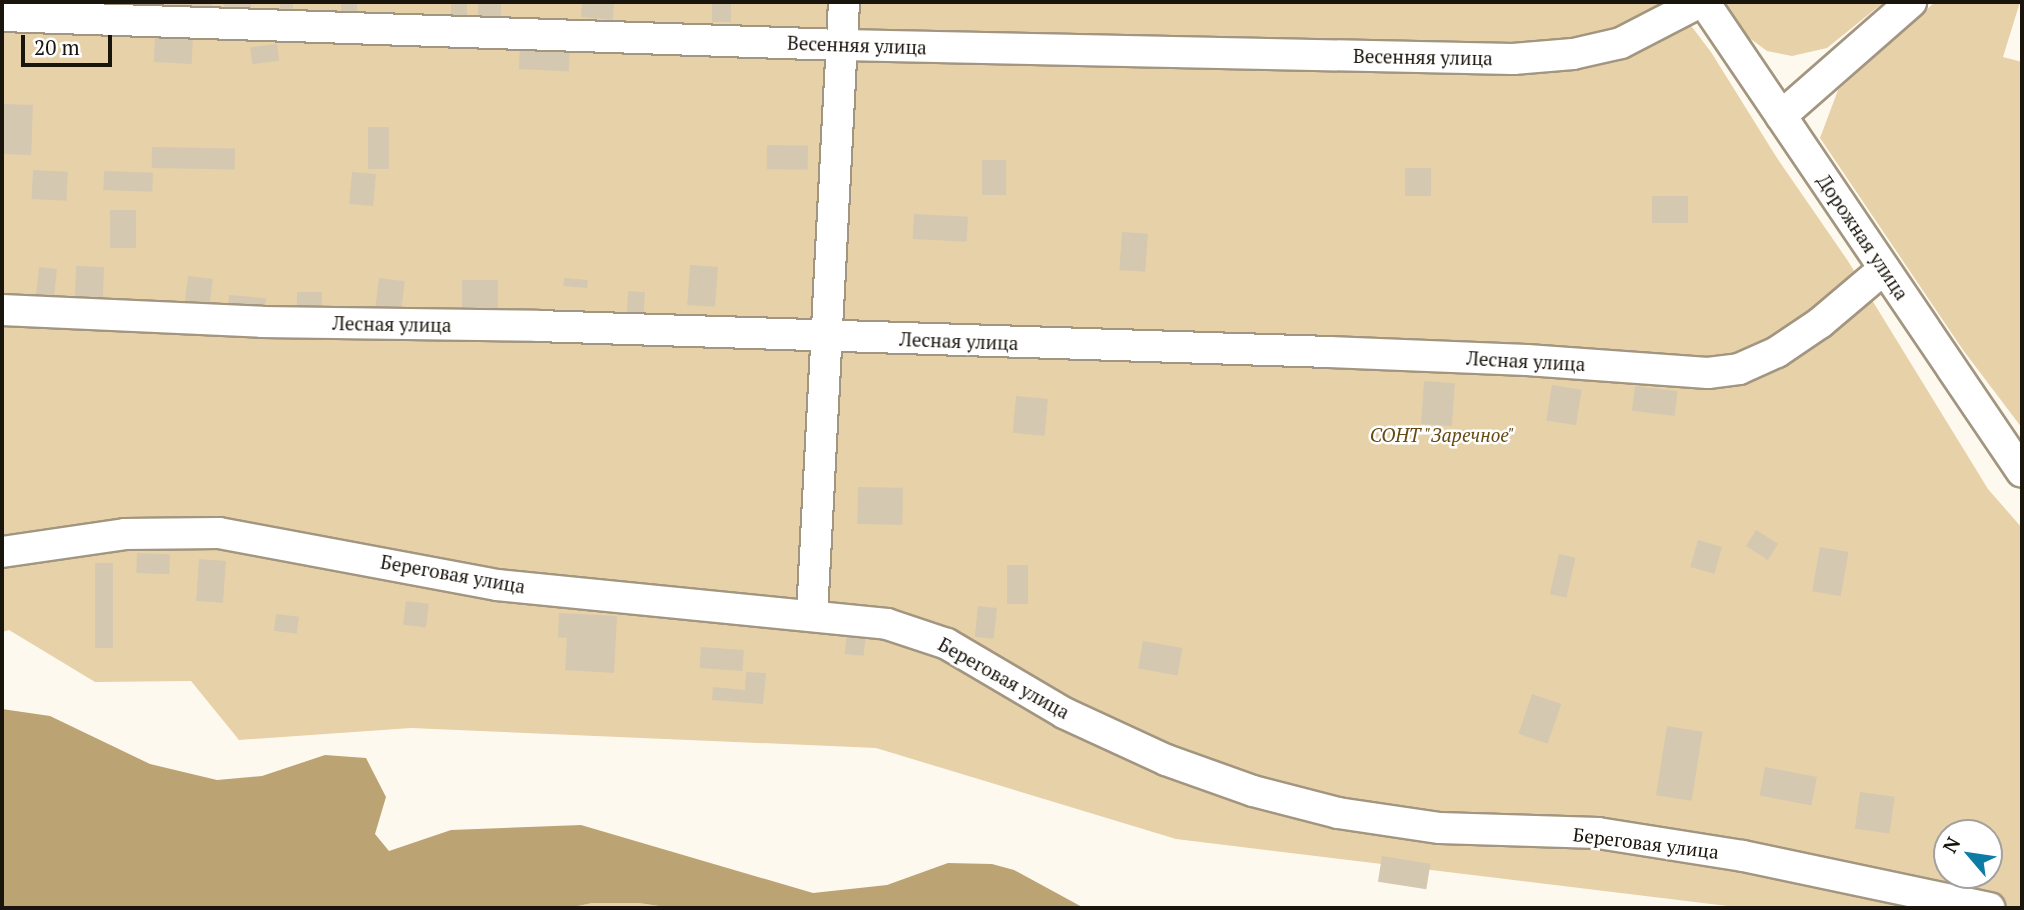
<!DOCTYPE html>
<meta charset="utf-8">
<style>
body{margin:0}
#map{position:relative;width:2024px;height:910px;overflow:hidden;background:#fef9ef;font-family:"PT Serif",serif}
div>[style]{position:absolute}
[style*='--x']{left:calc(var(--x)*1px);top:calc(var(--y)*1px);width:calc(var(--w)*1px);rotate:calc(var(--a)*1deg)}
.green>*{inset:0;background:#e7d1a9}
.water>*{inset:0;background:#bca374}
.building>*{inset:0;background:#d5c8b0;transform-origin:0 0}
.roads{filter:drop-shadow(2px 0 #a39680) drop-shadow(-2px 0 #a39680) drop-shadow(0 2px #a39680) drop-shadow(0 -2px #a39680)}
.minor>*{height:30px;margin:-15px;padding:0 15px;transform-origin:15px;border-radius:15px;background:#fff}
span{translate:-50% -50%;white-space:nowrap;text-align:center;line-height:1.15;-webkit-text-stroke:5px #fff;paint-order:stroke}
.street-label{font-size:19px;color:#19140c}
.park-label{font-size:19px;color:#654b12;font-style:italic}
.frame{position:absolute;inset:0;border:4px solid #19140c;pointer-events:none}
.north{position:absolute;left:1933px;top:819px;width:70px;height:70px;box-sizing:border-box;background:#fff;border:2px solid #a3a19e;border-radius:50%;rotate:299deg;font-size:19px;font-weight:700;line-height:28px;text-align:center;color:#19140c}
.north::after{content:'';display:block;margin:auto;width:24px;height:32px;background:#0d7da5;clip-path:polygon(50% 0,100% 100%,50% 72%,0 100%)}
.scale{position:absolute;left:21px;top:35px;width:91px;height:32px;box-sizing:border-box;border:4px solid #19140c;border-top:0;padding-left:9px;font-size:21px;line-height:24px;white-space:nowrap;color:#19140c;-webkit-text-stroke:5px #fff;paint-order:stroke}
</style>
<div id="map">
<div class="green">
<div style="clip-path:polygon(evenodd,2px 2px,1673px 2px,1711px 52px,1777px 158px,1848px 261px,1988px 489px,2022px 528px,2022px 908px,1744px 908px,1176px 839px,876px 748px,411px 728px,239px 740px,191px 681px,95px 682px,9px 630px,2px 632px,2px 2px,1947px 833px,1989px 833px,1989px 875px,1947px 875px,1947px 833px)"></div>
<div style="clip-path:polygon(1724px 2px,1884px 2px,1827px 48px,1792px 56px,1767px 51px,1741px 32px)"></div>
<div style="clip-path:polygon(1935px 2px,2020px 2px,2003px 57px,2022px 62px,2022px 428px,1963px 350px,1820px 138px,1838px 90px)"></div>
<div style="clip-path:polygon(592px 903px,639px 903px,672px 908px,569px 908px)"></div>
</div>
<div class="water">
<div style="clip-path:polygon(2px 709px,50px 716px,150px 764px,217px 780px,262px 776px,325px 755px,366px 758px,386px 797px,375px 834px,389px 851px,451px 830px,581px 825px,813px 893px,887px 885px,948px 863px,992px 864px,1014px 870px,1084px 908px,672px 908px,639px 903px,592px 903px,569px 908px,2px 908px)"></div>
</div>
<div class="building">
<div style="left:124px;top:2px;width:20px;height:12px"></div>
<div style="left:158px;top:2px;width:54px;height:14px"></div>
<div style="left:224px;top:2px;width:27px;height:9px"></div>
<div style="left:280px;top:2px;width:13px;height:10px"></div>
<div style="left:341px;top:2px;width:16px;height:11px"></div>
<div style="left:451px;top:2px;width:16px;height:17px"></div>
<div style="left:478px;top:2px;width:23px;height:19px"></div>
<div style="clip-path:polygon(582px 2px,614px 2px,613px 20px,581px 17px)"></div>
<div style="left:712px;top:2px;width:19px;height:20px"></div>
<div style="left:155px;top:36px;width:38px;height:26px;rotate:3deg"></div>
<div style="left:277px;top:44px;width:17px;height:27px;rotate:83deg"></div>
<div style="left:520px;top:46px;width:50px;height:23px;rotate:3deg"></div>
<div style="left:2px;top:104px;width:31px;height:50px;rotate:2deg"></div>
<div style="left:368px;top:127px;width:21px;height:42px"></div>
<div style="left:767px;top:145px;width:41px;height:24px;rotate:1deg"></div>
<div style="left:152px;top:147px;width:83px;height:21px;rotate:1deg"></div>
<div style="left:982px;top:160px;width:24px;height:35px"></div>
<div style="left:1431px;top:168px;width:28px;height:26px;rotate:90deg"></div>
<div style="left:33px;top:170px;width:35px;height:29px;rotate:3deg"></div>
<div style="left:104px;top:171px;width:49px;height:19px;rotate:2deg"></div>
<div style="left:352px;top:172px;width:24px;height:32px;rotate:5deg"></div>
<div style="left:1652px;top:196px;width:36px;height:27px"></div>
<div style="left:110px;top:210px;width:26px;height:38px"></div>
<div style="left:914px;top:214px;width:54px;height:25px;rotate:3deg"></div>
<div style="left:1122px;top:232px;width:26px;height:38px;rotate:4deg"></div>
<div style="left:690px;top:265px;width:28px;height:40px;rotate:4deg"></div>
<div style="left:76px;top:266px;width:28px;height:35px;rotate:2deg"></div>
<div style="left:39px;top:267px;width:18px;height:36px;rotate:6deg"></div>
<div style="left:188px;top:276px;width:25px;height:27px;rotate:7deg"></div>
<div style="left:379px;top:278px;width:26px;height:31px;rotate:7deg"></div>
<div style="left:564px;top:278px;width:24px;height:8px;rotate:5deg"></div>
<div style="left:462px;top:280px;width:36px;height:31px"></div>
<div style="left:628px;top:291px;width:17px;height:26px;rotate:3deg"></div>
<div style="left:322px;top:292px;width:18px;height:25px;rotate:90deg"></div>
<div style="left:229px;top:295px;width:37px;height:15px;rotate:5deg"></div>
<div style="left:1424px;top:381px;width:31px;height:43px;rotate:4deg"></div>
<div style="left:1552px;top:385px;width:30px;height:36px;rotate:9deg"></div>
<div style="left:1635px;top:386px;width:43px;height:25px;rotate:7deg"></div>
<div style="left:1016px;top:396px;width:32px;height:37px;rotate:5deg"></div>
<div style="left:858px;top:487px;width:45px;height:37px;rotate:1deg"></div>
<div style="left:1756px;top:530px;width:26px;height:19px;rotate:32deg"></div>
<div style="left:1698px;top:540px;width:25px;height:28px;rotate:16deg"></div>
<div style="left:1820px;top:547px;width:29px;height:45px;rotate:10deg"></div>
<div style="left:137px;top:553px;width:33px;height:20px;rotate:2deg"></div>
<div style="left:1559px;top:554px;width:17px;height:41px;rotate:13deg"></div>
<div style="left:199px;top:559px;width:27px;height:42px;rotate:4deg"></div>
<div style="left:95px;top:563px;width:18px;height:85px"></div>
<div style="left:1007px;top:565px;width:21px;height:39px"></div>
<div style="left:406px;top:601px;width:23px;height:24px;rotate:7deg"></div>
<div style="left:978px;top:606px;width:19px;height:31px;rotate:6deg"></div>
<div style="clip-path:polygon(559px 613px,617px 616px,614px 673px,565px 670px,567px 638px,558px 637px)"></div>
<div style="left:276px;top:614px;width:23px;height:17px;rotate:7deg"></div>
<div style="left:847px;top:632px;width:19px;height:22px;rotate:6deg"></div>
<div style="left:1143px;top:641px;width:40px;height:28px;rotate:10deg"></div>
<div style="left:701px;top:647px;width:43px;height:21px;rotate:4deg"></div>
<div style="clip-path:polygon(746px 672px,766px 673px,763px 704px,712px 700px,713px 687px,745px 690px)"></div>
<div style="left:1532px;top:694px;width:31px;height:42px;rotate:19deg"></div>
<div style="left:1667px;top:726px;width:36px;height:70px;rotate:9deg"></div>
<div style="left:1765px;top:767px;width:53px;height:29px;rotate:11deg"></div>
<div style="left:1860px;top:792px;width:35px;height:37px;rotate:8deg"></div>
<div style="left:1382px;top:856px;width:49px;height:26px;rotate:9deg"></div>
</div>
<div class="roads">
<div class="minor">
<div style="--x:1704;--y:2;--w:567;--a:55.92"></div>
<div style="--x:2;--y:16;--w:841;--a:1.98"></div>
<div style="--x:842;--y:45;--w:671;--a:1.2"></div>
<div style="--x:1513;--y:59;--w:60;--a:-4.8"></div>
<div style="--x:1573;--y:54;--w:49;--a:-12.9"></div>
<div style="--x:1621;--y:43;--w:89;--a:-27.4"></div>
<div style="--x:1781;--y:116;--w:173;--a:-41.2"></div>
<div style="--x:2;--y:310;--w:260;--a:2.6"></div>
<div style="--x:262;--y:322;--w:275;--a:0.8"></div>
<div style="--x:537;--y:326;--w:792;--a:1.88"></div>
<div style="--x:1329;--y:352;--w:198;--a:2.3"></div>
<div style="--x:1527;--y:360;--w:181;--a:4.1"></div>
<div style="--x:1708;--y:373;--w:31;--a:-7"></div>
<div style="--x:1739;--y:369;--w:42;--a:-24.1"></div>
<div style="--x:1777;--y:352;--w:52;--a:-34"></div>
<div style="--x:1820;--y:323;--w:84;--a:-40.2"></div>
<div style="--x:2;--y:552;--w:124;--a:-8.3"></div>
<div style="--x:125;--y:534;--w:94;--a:-0.6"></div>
<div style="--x:219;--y:533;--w:283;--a:10.6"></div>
<div style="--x:497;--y:585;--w:392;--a:5.7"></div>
<div style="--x:887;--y:624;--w:63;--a:18.4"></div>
<div style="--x:947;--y:644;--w:136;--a:30.5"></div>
<div style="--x:1064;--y:713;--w:112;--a:24.7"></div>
<div style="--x:1166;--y:760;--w:92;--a:19.6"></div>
<div style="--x:1253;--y:791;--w:88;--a:14.5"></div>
<div style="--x:1338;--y:813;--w:103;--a:8.4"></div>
<div style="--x:1440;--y:828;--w:158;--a:1.8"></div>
<div style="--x:1598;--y:833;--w:147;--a:9"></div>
<div style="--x:1743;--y:856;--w:252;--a:11.9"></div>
<div style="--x:812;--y:615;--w:614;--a:-87.01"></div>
</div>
</div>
<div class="street-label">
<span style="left:857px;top:45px;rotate:2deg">Весенняя улица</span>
<span style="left:1423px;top:57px;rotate:1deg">Весенняя улица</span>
<span style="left:1863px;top:237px;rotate:56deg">Дорожная улица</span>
<span style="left:392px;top:324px;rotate:1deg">Лесная улица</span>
<span style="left:959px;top:341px;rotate:2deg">Лесная улица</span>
<span style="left:1526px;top:361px;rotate:3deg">Лесная улица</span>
<span style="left:453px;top:574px;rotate:10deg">Береговая улица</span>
<span style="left:1004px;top:678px;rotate:29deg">Береговая улица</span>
<span style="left:1646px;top:843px;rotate:7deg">Береговая улица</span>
</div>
<div class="park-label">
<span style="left:1442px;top:435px">СОНТ "Заречное"</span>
</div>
<div class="frame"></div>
<div class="north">N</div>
<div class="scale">20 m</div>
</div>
